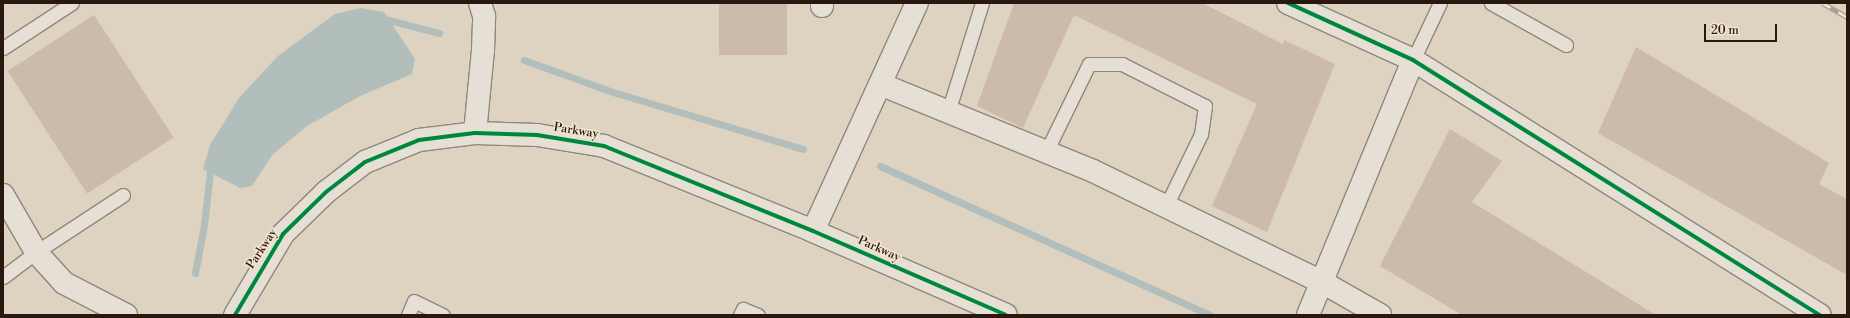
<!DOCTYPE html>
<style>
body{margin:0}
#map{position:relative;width:1850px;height:318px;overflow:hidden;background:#ded2c0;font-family:"Libre Bodoni",serif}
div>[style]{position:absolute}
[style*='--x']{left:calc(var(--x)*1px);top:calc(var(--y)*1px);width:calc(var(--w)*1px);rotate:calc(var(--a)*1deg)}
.water>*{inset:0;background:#b2bebb}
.stream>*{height:7px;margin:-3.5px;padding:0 3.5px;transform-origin:3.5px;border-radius:3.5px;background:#b2bebb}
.building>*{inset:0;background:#ccbaab;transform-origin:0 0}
.roads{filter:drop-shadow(1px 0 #8f877c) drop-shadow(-1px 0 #8f877c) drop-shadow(0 1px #8f877c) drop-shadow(0 -1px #8f877c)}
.lane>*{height:13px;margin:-6.5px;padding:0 6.5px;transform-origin:6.5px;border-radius:6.5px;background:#e5dfd6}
.street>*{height:22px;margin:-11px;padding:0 11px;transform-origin:11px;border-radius:11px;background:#e5dfd6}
.rail>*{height:4.5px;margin-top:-2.25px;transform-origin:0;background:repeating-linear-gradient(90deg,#f2e4ce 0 9px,#a29c94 0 18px);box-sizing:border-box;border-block:1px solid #a29c94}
.cycleway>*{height:4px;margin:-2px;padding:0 2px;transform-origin:2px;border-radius:2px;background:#00873e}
span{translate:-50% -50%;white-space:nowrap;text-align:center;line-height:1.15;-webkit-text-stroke:3px #f2e4ce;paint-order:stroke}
.street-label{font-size:12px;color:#291810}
.frame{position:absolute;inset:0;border:4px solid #291810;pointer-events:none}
.scale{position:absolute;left:1704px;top:24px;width:73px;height:18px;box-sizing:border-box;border:2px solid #291810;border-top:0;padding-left:5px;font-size:12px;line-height:14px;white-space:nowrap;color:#291810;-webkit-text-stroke:3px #f2e4ce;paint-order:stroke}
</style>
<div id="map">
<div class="water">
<div style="clip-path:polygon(360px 8px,384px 12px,415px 59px,412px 74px,360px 96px,307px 126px,273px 154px,252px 186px,240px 188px,203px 169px,210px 145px,239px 98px,278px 56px,335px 14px)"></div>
</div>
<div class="stream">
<div style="--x:381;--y:21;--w:8;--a:-7"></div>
<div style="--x:389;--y:20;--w:52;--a:14.6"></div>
<div style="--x:524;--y:60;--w:95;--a:19.8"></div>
<div style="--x:613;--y:92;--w:198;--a:16.7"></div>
<div style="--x:880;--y:166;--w:362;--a:24.3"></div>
<div style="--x:195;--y:273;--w:49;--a:-79.4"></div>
<div style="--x:204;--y:225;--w:53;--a:-83.5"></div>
<div style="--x:210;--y:172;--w:10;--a:-66"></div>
</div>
<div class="building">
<div style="left:719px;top:3px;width:68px;height:52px"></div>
<div style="clip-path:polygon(1014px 3px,1202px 3px,1283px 44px,1284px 40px,1335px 64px,1267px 232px,1212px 206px,1257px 104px,1074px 15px,1023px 128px,977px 106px)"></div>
<div style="left:94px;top:15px;width:146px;height:103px;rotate:57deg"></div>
<div style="clip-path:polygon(1636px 47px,1829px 163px,1819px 184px,1847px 199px,1847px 275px,1598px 133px)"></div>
<div style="clip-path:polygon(1450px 129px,1502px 161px,1472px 202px,1656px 315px,1462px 315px,1380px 266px)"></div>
</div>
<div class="roads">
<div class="lane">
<div style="--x:1491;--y:3;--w:86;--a:29.2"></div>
<div style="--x:3;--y:48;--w:82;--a:-33.1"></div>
<div style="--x:1413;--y:60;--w:63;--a:-64.7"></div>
<div style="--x:948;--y:112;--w:114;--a:-72.7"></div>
<div style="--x:1046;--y:152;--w:98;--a:-64"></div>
<div style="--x:1089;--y:64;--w:33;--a:0"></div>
<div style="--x:1122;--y:64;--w:93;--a:26.8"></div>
<div style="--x:1205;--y:106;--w:28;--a:98"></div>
<div style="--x:1201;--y:134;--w:80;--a:115.9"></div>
<div style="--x:3;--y:277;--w:41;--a:-37.1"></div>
<div style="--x:36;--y:252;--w:104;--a:-33.2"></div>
<div style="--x:408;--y:315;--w:15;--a:-67"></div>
<div style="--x:414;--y:301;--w:32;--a:26"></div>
<div style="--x:740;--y:315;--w:7;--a:-63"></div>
<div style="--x:743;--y:309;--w:16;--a:22"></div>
</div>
<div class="street">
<div style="--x:822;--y:3;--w:3;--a:90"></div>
<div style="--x:1288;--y:3;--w:137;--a:24.5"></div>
<div style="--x:1413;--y:60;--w:480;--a:32.1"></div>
<div style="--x:880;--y:84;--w:230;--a:22.2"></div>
<div style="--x:1093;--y:171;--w:254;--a:25.9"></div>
<div style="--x:1322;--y:282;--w:67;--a:29.6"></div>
<div style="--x:475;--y:133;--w:83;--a:-84.5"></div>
<div style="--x:483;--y:50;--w:34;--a:-88"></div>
<div style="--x:484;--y:16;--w:14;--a:-107"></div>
<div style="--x:3;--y:195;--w:66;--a:59.9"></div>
<div style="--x:36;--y:252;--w:42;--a:47.9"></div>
<div style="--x:64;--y:283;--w:70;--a:27.3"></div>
<div style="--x:813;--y:231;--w:251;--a:-65.5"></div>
<div style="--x:235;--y:315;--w:94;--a:-59.3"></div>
<div style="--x:283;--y:234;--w:60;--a:-44.3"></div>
<div style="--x:326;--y:192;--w:49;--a:-37.6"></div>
<div style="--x:365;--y:162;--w:58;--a:-22.2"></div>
<div style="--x:419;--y:140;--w:56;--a:-7.1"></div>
<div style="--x:475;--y:133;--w:62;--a:1.8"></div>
<div style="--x:537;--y:135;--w:68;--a:9.3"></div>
<div style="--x:604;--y:146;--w:226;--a:22.1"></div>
<div style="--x:813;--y:231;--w:210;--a:23.5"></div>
<div style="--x:1308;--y:315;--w:276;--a:-67.6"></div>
</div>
</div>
<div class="rail">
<div style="--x:1823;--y:3;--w:28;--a:30"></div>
</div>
<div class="cycleway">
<div style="--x:1288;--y:3;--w:137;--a:24.5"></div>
<div style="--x:1413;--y:60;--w:480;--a:32.1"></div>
<div style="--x:235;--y:315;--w:94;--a:-59.3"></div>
<div style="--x:283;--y:234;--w:60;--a:-44.3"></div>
<div style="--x:326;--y:192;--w:49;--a:-37.6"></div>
<div style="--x:365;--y:162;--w:58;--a:-22.2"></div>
<div style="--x:419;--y:140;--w:56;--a:-7.1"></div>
<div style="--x:475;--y:133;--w:62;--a:1.8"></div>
<div style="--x:537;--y:135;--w:68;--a:9.3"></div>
<div style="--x:604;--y:146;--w:226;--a:22.1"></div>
<div style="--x:813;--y:231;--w:210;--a:23.5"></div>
</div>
<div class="street-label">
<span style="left:576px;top:131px;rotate:9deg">Parkway</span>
<span style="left:262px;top:249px;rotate:-57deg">Parkway</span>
<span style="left:879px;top:249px;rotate:24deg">Parkway</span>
</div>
<div class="frame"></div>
<div class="scale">20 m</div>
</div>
